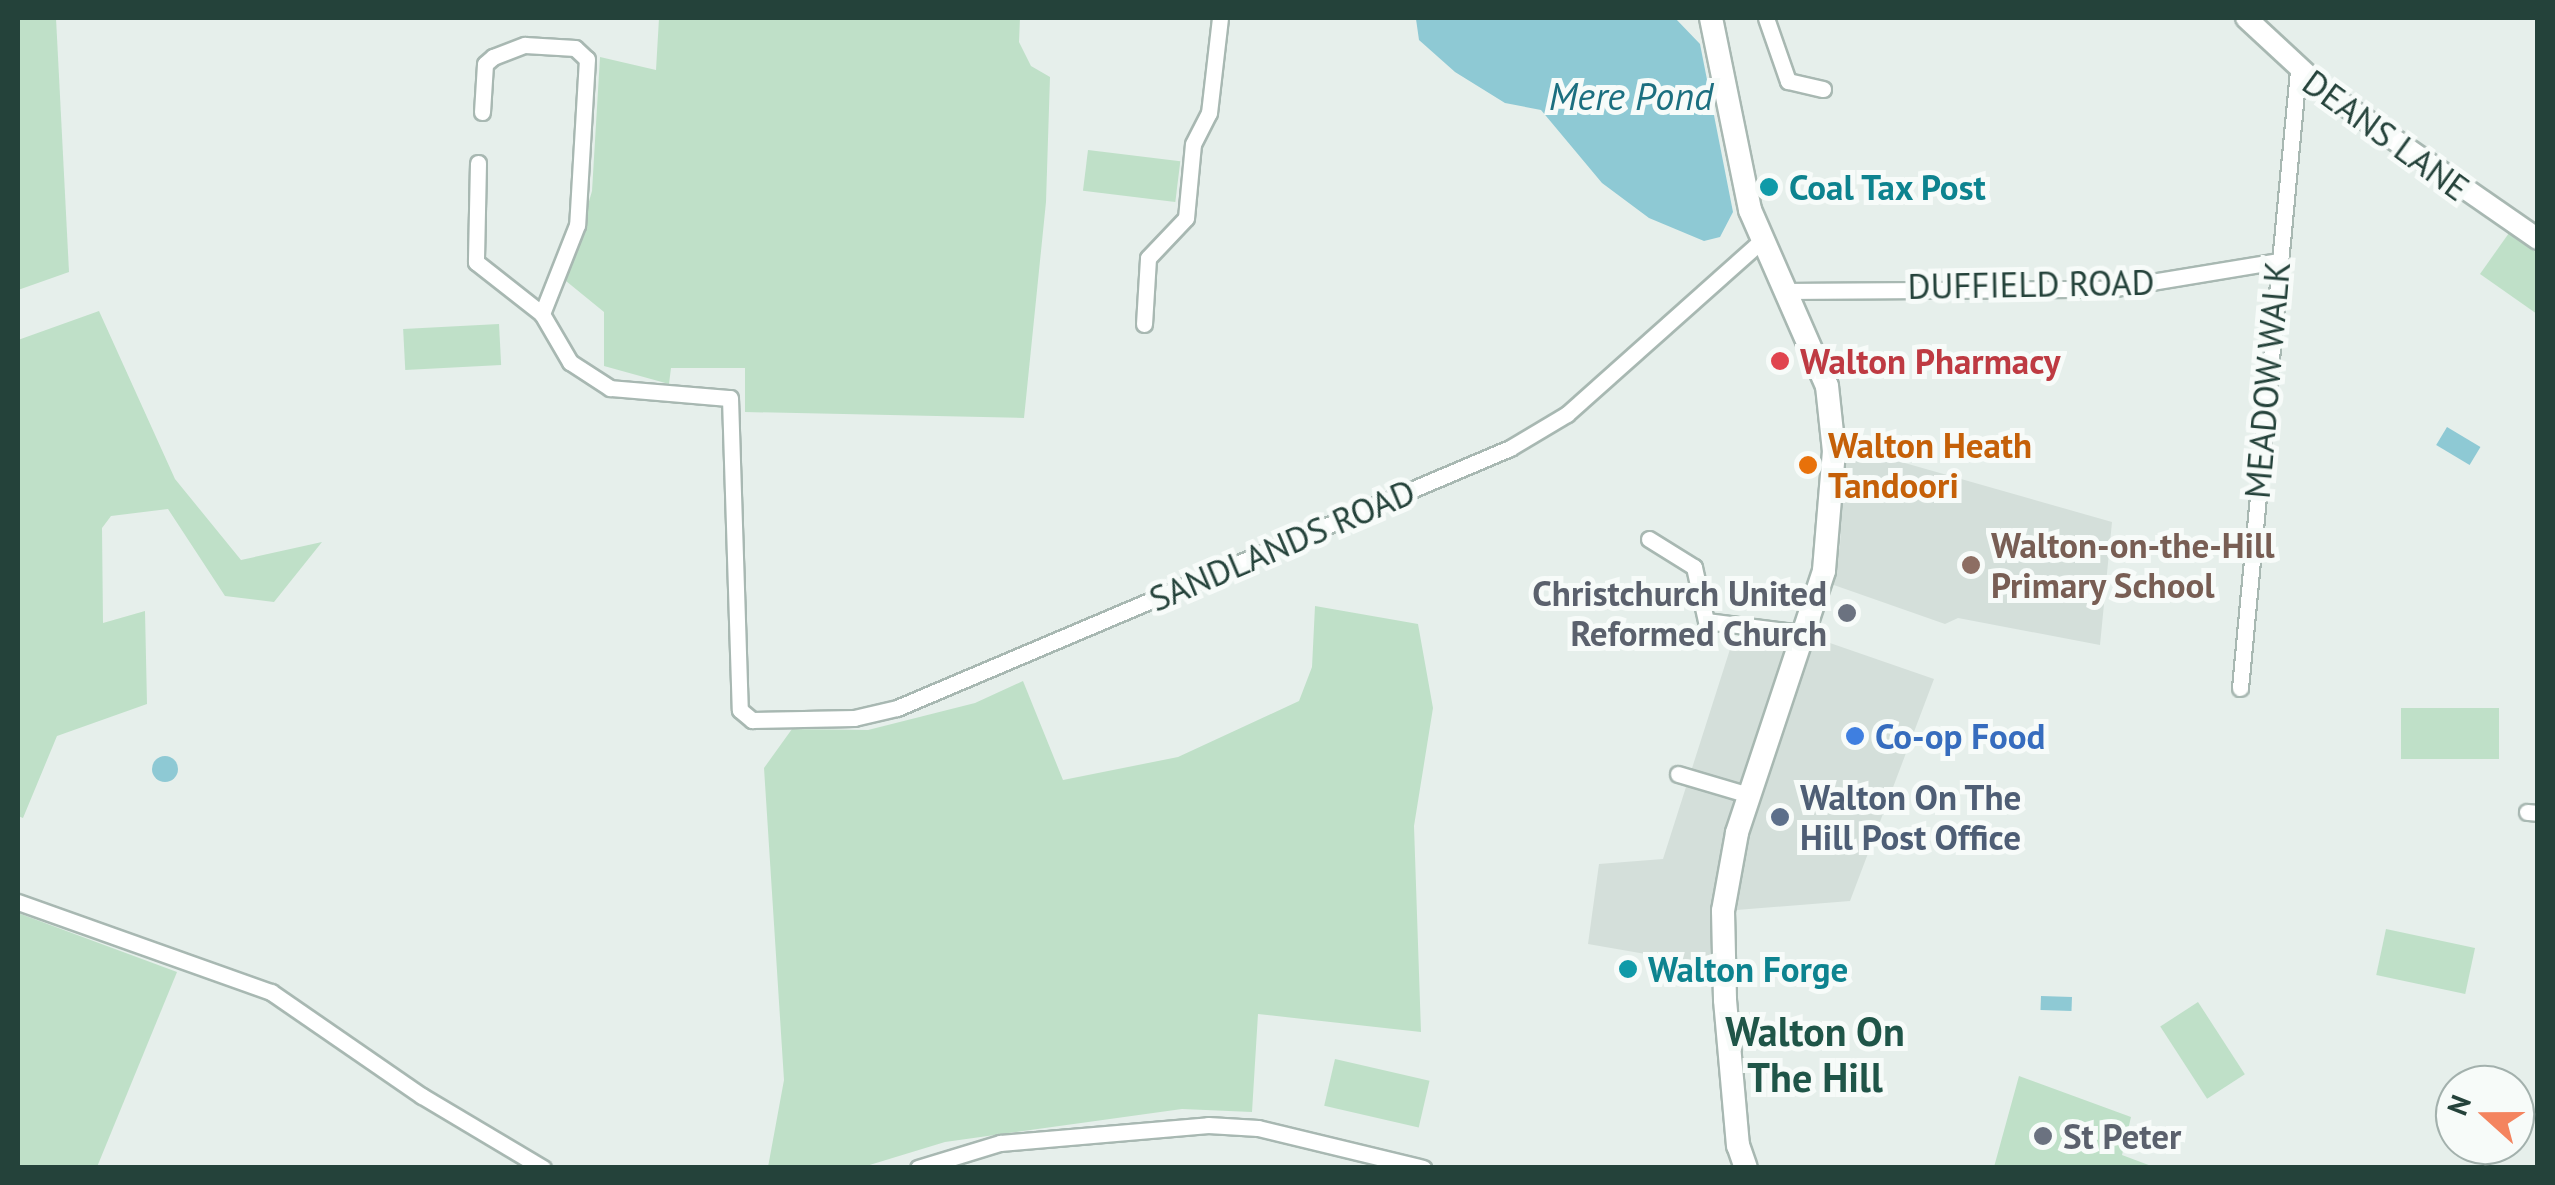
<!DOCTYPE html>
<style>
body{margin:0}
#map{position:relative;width:2555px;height:1185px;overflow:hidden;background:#e6efeb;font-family:"PT Sans",sans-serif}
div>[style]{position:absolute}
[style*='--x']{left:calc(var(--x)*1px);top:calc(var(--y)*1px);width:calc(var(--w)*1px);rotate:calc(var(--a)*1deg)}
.built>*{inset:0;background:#d4dfda}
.green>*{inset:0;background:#bfe0c8;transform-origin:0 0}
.water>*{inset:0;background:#8ec9d4;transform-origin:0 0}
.round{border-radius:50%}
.roads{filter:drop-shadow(2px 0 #a8b8b2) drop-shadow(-2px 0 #a8b8b2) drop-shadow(0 2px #a8b8b2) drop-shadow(0 -2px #a8b8b2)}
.minor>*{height:15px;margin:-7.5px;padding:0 7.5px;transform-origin:7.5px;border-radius:7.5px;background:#fff}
.tertiary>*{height:20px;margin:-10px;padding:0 10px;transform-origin:10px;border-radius:10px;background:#fff}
.secondary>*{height:22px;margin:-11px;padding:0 11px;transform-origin:11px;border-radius:11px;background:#fff}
.dots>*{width:28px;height:28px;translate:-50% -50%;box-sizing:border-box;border:5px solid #f7fbf9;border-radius:50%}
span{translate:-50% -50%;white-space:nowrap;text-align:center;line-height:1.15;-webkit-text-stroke:10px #f7fbf9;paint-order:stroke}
.street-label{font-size:35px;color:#24423a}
.culture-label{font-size:35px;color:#0d838f;font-weight:700}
.left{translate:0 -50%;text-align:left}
.health-label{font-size:35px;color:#be3a42;font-weight:700}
.food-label{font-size:35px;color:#c56008;font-weight:700}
.education-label{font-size:35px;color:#785e54;font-weight:700}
.worship-label{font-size:35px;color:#5b616d;font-weight:700}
.right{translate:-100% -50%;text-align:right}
.shop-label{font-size:35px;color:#366cbe;font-weight:700}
.service-label{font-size:35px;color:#4e5e75;font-weight:700}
.water-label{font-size:38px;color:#1c6f80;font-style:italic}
.quarter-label{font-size:40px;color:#1f5548;font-weight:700}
.frame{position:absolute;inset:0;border:20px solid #24423a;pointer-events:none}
.north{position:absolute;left:2435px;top:1065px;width:100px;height:100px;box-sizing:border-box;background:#f7fbf9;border:2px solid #a3b1ad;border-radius:50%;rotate:291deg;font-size:28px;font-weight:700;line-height:40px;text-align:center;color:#24423a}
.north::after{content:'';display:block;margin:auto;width:35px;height:45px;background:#f4845f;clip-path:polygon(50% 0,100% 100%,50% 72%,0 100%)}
</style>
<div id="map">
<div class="built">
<div style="clip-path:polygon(1845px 446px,2112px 522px,2100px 645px,1958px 618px,1945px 624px,1831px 584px,1840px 545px)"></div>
<div style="clip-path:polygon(1801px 633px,1934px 679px,1850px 901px,1724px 911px,1726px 968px,1588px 944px,1599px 864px,1663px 859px,1732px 643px)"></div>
</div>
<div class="green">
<div style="clip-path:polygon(18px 18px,56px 18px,69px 272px,18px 290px)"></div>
<div style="clip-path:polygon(659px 18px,1020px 18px,1019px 42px,1031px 66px,1050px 77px,1046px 202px,1024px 418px,745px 412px,745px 368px,671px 368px,669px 384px,604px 366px,604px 312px,566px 281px,592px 191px,600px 57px,656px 70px)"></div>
<div style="left:1088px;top:150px;width:93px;height:41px;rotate:7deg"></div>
<div style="clip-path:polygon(2509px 233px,2537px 253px,2537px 314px,2480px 274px)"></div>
<div style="clip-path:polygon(99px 311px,175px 479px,241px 560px,322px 542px,274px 602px,225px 596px,168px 509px,111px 516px,102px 528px,103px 623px,145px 611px,147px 704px,57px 736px,23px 818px,18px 816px,18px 340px)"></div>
<div style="left:499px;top:324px;width:41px;height:96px;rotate:87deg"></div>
<div style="clip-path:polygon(1315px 606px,1418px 624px,1433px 708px,1414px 826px,1421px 1032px,1258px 1014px,1252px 1112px,1182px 1109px,945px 1142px,863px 1167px,768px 1167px,784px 1080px,764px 768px,792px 729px,868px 730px,975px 703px,1023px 681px,1063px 780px,1178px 757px,1299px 701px,1312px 667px)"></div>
<div style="left:2499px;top:708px;width:51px;height:98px;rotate:90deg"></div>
<div style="clip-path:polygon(18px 913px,177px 972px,97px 1167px,18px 1167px)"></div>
<div style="left:2386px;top:929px;width:91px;height:47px;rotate:12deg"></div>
<div style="left:2198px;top:1002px;width:86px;height:45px;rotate:57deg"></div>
<div style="left:1335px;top:1059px;width:97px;height:48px;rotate:13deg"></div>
<div style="clip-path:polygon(2019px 1076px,2131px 1117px,2122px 1155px,2154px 1167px,1994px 1167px)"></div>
</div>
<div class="water">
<div style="clip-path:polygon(1675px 18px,1700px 44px,1733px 212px,1720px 237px,1704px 241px,1649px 218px,1602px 183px,1541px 110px,1505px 103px,1455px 72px,1419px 40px,1416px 19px)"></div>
<div style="left:2447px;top:427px;width:39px;height:21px;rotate:31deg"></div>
<div class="round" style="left:152px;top:756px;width:26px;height:26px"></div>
<div style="left:2041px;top:996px;width:31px;height:14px;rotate:2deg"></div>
</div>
<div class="roads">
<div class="minor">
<div style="--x:1766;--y:18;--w:67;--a:70.8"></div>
<div style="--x:1788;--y:81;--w:36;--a:13"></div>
<div style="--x:482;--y:112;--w:48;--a:-86.4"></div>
<div style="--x:485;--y:64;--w:11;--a:-41"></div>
<div style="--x:493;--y:57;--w:34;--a:-21"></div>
<div style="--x:525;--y:45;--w:50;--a:3.4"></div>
<div style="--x:575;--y:48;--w:16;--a:43"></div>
<div style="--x:587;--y:59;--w:166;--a:93.4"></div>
<div style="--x:577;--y:225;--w:96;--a:111.5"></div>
<div style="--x:542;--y:314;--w:56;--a:59.7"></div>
<div style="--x:570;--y:362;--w:48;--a:33"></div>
<div style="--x:610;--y:388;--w:120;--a:4.8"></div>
<div style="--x:730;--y:398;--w:312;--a:88.2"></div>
<div style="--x:740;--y:710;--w:16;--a:40"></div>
<div style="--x:752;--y:720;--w:102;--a:-1.1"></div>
<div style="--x:854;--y:718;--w:44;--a:-13.1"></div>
<div style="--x:897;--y:708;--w:666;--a:-22.98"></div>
<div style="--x:1510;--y:448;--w:66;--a:-30.8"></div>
<div style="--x:1567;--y:414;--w:259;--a:-41.7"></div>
<div style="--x:478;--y:163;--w:99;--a:91.2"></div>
<div style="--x:476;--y:262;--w:84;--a:38.2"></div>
<div style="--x:1783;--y:291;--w:326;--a:-0.4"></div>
<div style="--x:2109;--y:289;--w:171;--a:-9.4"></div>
<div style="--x:1144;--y:324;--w:66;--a:-86.5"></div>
<div style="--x:1148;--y:258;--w:55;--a:-46.5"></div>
<div style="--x:1186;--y:218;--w:74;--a:-84.6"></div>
<div style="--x:1193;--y:144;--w:35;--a:-63"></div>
<div style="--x:1209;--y:113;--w:96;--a:-83.4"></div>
<div style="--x:1649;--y:539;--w:53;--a:31.9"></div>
<div style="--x:1694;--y:567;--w:55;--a:77.5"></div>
<div style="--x:1706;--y:621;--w:96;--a:7.2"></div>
<div style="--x:2240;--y:688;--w:620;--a:-84.63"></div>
<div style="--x:1678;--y:774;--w:74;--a:16.5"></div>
<div style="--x:2527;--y:812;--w:11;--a:5"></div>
<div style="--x:18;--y:902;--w:269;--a:19.6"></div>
<div style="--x:271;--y:992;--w:183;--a:34.6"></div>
<div style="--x:422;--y:1096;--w:141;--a:30.8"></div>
<div style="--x:918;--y:1168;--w:86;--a:-17"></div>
<div style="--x:1000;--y:1143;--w:209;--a:-4.9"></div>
<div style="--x:1208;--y:1125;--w:50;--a:3.4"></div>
<div style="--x:1258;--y:1128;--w:170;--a:13.6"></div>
</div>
<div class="tertiary">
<div style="--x:2246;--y:18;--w:110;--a:42.8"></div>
<div style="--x:2327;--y:93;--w:257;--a:34.7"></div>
</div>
<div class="secondary">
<div style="--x:1711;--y:18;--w:196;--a:78.5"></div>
<div style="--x:1750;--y:210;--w:192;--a:66.4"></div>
<div style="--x:1827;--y:386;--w:65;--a:83.9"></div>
<div style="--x:1834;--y:451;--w:120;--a:94.8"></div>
<div style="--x:1824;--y:571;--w:276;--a:108.4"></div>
<div style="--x:1737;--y:833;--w:79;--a:100.2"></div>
<div style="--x:1723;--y:911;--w:89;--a:88.7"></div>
<div style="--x:1725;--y:1000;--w:146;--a:84.9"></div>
<div style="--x:1738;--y:1145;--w:24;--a:71"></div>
</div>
</div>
<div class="dots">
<div style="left:1769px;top:187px;background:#0f9aa8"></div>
<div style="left:1780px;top:361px;background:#e0444e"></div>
<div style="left:1808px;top:465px;background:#e8710a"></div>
<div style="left:1971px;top:565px;background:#8d6e63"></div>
<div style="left:1847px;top:613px;background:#6b7280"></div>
<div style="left:1855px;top:736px;background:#3f7fe0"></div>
<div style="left:1780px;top:817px;background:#5c6f8a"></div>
<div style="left:1628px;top:969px;background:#0f9aa8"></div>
<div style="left:2043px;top:1136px;background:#6b7280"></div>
</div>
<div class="street-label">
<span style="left:2386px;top:135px;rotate:36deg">DEANS LANE</span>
<span style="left:2031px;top:284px;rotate:-1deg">DUFFIELD ROAD</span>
<span style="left:2267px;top:380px;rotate:-85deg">MEADOW WALK</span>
<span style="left:1282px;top:545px;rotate:-23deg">SANDLANDS ROAD</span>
</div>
<div class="culture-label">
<span class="left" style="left:1789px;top:187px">Coal Tax Post</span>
<span class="left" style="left:1648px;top:969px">Walton Forge</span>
</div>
<div class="health-label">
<span class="left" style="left:1800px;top:361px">Walton Pharmacy</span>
</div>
<div class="food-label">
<span class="left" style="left:1828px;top:465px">Walton Heath<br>Tandoori</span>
</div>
<div class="education-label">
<span class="left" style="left:1991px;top:565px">Walton-on-the-Hill<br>Primary School</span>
</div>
<div class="worship-label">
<span class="right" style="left:1827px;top:613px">Christchurch United<br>Reformed Church</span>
<span class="left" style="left:2063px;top:1136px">St Peter</span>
</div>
<div class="shop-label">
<span class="left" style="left:1875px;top:736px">Co-op Food</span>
</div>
<div class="service-label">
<span class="left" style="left:1800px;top:817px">Walton On The<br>Hill Post Office</span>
</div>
<div class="water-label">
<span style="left:1631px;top:96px">Mere Pond</span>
</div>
<div class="quarter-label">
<span style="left:1815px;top:1054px">Walton On<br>The Hill</span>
</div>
<div class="frame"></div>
<div class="north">N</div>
</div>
